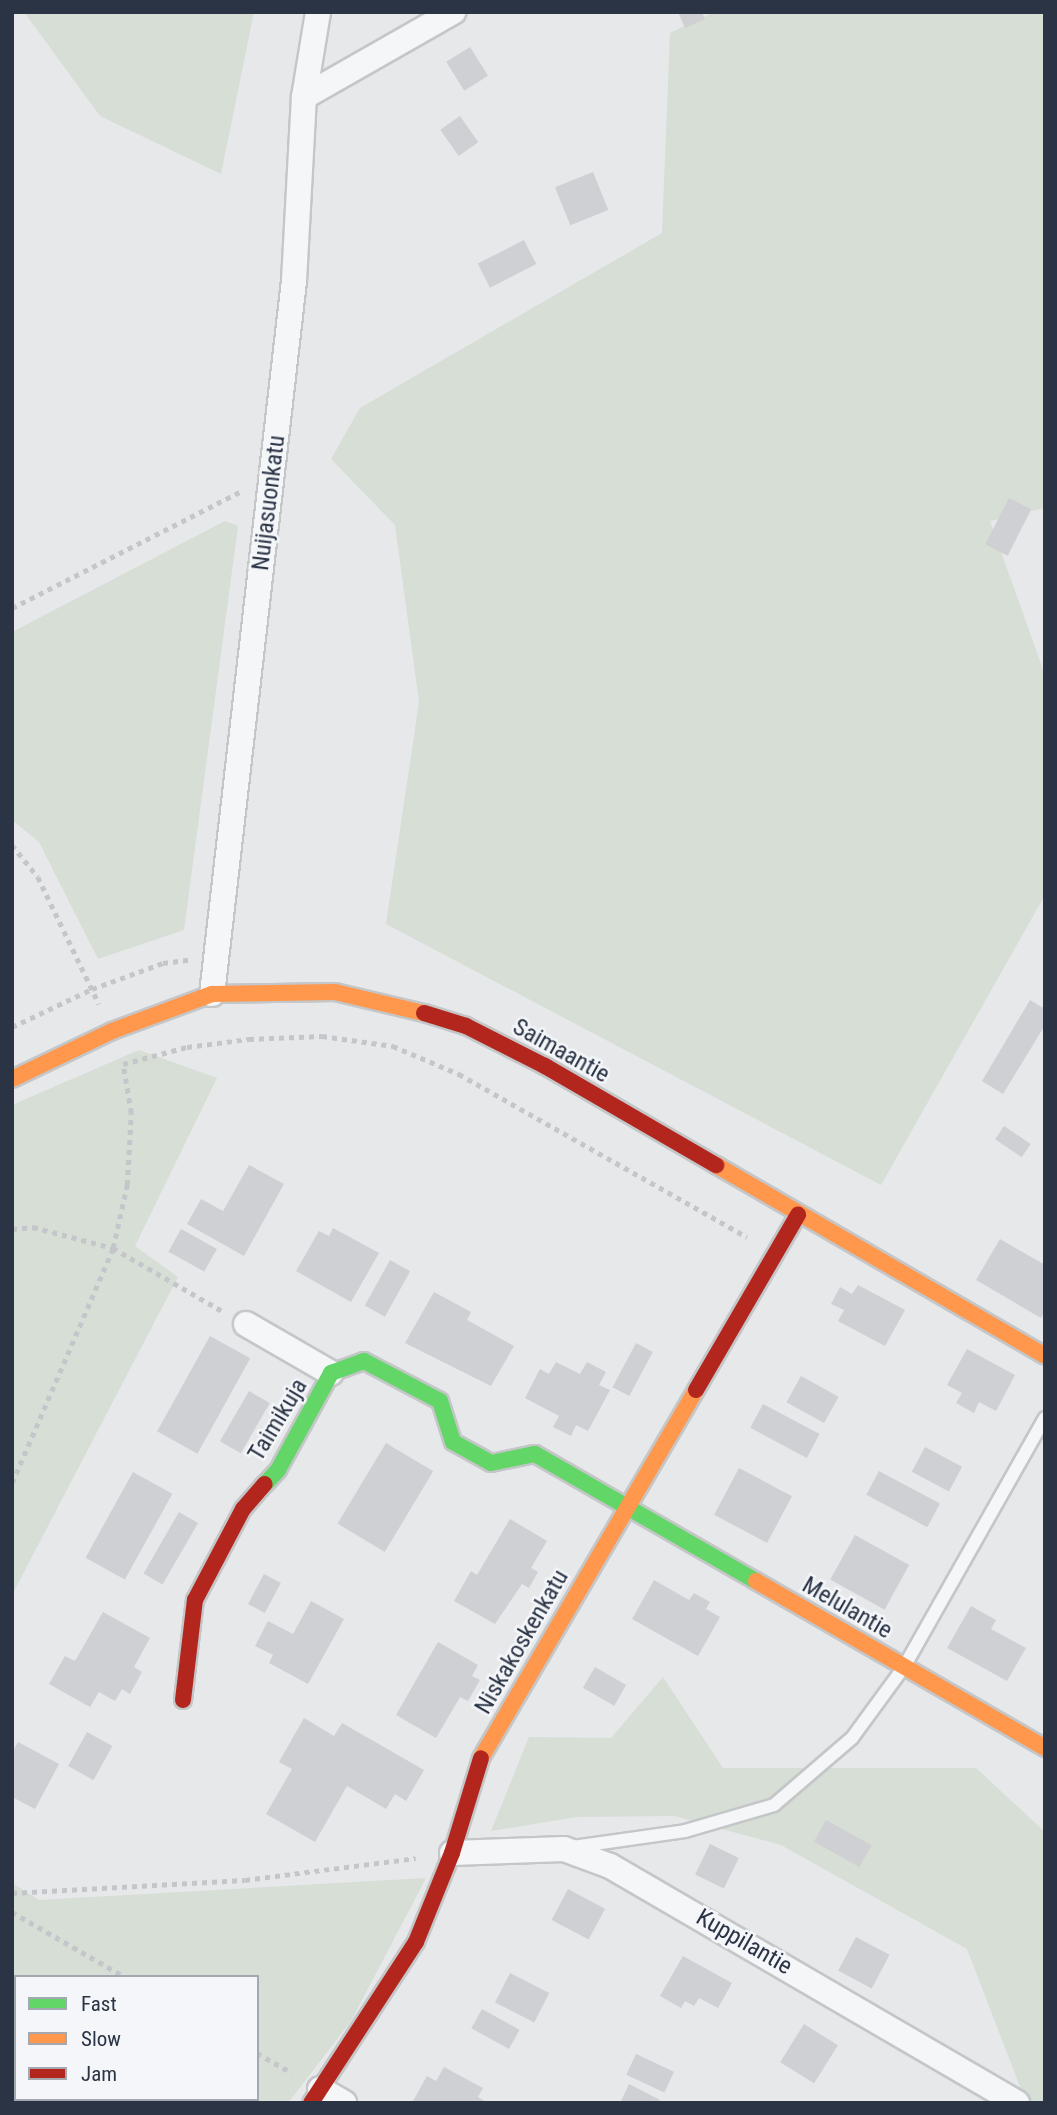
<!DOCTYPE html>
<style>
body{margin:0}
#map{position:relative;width:1057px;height:2115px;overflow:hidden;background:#e6e8ea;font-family:"Roboto Condensed",sans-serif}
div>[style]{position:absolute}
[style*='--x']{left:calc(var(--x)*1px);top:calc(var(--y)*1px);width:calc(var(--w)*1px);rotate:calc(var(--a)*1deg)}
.green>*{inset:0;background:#d6ded6}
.building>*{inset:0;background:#ced0d3;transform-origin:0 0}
.path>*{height:4.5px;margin-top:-2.25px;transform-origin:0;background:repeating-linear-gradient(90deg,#c5c6ca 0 5px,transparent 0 10px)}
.roads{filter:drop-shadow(2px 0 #c4c6c8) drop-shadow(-2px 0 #c4c6c8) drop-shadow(0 2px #c4c6c8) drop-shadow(0 -2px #c4c6c8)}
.lane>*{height:12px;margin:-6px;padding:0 6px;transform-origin:6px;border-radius:6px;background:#f5f6f7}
.street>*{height:24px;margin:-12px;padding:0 12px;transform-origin:12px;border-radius:12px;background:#f5f6f7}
.fast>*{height:16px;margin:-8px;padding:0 8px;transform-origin:8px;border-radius:8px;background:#63d668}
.slow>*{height:16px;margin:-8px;padding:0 8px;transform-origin:8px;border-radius:8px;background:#ff974d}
.jam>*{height:16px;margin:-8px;padding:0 8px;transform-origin:8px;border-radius:8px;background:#b3261e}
span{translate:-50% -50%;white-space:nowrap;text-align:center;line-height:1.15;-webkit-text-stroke:5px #f4f6f9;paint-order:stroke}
.street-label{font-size:24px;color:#2b3445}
.frame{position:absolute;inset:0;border:14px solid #2b3445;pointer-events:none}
.legend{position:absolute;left:14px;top:1975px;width:245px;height:126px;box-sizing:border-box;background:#f4f6f9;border:2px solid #a4a8b1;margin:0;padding:9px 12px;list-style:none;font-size:21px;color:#2b3445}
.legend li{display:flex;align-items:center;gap:14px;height:35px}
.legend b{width:35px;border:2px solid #a4a8b1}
</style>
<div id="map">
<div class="green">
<div style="clip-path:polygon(24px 12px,254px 12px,221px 174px,100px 116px)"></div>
<div style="clip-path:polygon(714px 12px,1045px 12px,1045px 508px,990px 521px,1045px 675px,1045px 895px,881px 1185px,386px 924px,419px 702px,395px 525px,331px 459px,360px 408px,662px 233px,670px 33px)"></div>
<div style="clip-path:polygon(225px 521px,238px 526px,184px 930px,98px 959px,39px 842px,12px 820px,12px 632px)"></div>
<div style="clip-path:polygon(139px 1050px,217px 1078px,135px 1246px,178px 1277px,12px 1595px,12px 1105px)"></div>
<div style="clip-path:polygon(663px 1677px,723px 1768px,976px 1768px,1045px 1832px,1045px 2103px,1017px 2103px,1022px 2092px,967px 1949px,781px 1845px,674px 1816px,577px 1817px,491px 1831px,529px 1737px,611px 1738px)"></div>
<div style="clip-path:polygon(426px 1878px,351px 2021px,288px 2103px,138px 2099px,257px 2099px,257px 1977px,16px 1977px,16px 2099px,31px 2099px,12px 2103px,12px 1883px,39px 1900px)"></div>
</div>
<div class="building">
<div style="clip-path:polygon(678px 12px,702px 12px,705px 19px,685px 28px)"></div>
<div style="left:470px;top:47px;width:34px;height:28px;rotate:58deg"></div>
<div style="left:460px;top:116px;width:32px;height:24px;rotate:55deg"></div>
<div style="left:593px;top:172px;width:41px;height:41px;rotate:68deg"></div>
<div style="left:524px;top:240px;width:27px;height:52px;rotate:63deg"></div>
<div style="left:1009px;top:498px;width:25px;height:52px;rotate:27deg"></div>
<div style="clip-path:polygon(1030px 1000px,1045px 1009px,1045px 1025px,1003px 1094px,982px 1081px)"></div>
<div style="left:1004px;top:1126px;width:32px;height:16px;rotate:34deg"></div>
<div style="clip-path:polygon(249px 1165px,284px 1184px,244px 1256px,187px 1224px,201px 1199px,223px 1211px)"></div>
<div style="clip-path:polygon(333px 1228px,379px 1253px,351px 1302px,296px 1271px,319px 1231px,329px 1236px)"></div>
<div style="left:181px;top:1229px;width:41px;height:26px;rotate:29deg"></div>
<div style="clip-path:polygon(1000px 1239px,1045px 1265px,1045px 1311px,1041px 1318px,976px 1280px)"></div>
<div style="left:390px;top:1260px;width:23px;height:52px;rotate:29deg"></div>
<div style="clip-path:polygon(858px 1285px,905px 1310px,885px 1346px,838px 1321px,844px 1310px,831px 1304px,840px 1287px,852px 1294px)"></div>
<div style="clip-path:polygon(434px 1292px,471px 1312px,467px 1320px,514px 1346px,491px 1386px,405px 1343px)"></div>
<div style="left:210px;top:1336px;width:46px;height:109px;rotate:29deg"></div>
<div style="left:636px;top:1343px;width:19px;height:50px;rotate:28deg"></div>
<div style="clip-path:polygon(967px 1349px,1015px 1375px,996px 1411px,979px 1402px,974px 1413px,956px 1403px,962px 1393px,947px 1385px)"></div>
<div style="clip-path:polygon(556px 1362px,580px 1374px,587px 1362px,606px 1372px,599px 1385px,610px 1390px,588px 1431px,576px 1425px,571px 1436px,553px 1427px,559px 1416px,525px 1398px,540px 1369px,549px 1374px)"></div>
<div style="left:801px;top:1376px;width:43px;height:30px;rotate:29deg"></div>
<div style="left:249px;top:1391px;width:24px;height:58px;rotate:30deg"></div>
<div style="left:763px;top:1404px;width:64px;height:27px;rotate:28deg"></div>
<div style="left:386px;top:1443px;width:55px;height:94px;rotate:31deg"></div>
<div style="left:925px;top:1447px;width:42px;height:28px;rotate:28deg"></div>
<div style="left:739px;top:1468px;width:60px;height:53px;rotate:28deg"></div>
<div style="left:879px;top:1471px;width:69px;height:27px;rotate:28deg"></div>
<div style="left:133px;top:1472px;width:45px;height:98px;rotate:29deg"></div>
<div style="left:179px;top:1512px;width:22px;height:71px;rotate:30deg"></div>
<div style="clip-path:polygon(510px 1519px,547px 1541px,531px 1568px,538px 1572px,529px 1588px,522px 1584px,495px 1624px,454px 1601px,471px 1571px,477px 1575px)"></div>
<div style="left:855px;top:1535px;width:62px;height:51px;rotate:29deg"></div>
<div style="left:264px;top:1574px;width:19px;height:34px;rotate:28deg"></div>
<div style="clip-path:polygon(654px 1580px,689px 1600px,694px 1593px,710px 1602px,706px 1609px,720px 1617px,698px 1656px,632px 1619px)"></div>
<div style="clip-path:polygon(311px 1601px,344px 1619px,308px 1684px,269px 1663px,273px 1655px,255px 1646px,268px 1621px,293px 1634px)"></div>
<div style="clip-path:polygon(971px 1606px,996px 1620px,991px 1629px,1026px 1648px,1007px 1681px,947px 1648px)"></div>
<div style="clip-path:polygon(103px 1612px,150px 1638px,134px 1667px,142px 1672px,130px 1694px,122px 1689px,115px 1701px,99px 1692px,90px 1707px,49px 1684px,65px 1656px,75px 1661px)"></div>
<div style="clip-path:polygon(438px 1642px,478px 1665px,472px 1676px,480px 1680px,468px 1701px,460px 1697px,436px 1738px,396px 1715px)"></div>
<div style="left:595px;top:1667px;width:36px;height:24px;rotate:30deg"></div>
<div style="clip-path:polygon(304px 1718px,334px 1736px,342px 1723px,424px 1770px,406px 1801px,395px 1794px,386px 1809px,347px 1786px,315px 1842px,266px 1814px,292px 1769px,279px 1762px)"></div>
<div style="left:87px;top:1732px;width:29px;height:39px;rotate:29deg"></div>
<div style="clip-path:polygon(18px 1742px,59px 1764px,35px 1809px,12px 1797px,12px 1753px)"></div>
<div style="left:826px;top:1820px;width:52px;height:25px;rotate:29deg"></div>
<div style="left:710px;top:1844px;width:32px;height:34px;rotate:26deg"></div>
<div style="left:568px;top:1889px;width:42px;height:35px;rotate:28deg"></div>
<div style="left:856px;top:1937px;width:38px;height:38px;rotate:28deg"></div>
<div style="clip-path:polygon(683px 1956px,732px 1983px,718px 2008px,699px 1998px,694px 2006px,685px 2001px,681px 2008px,660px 1996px)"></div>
<div style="left:510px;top:1973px;width:44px;height:33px;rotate:27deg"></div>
<div style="left:482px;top:2009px;width:43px;height:22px;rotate:29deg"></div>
<div style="left:804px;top:2024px;width:40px;height:45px;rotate:32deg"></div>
<div style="left:636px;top:2054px;width:42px;height:23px;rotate:25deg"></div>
<div style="clip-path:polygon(444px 2067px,483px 2088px,478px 2097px,488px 2103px,412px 2103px,427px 2076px,436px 2081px)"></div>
<div style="clip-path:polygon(629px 2084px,660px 2100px,659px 2103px,620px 2103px)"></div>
</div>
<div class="path">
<div style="--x:12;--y:608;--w:258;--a:-27"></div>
<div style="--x:12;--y:845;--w:41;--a:50.9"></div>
<div style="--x:38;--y:877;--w:141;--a:64.3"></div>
<div style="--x:12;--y:1027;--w:89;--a:-25.4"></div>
<div style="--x:92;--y:989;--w:76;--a:-20.1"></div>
<div style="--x:163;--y:963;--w:26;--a:-7"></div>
<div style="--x:123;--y:1064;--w:66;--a:-14.9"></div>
<div style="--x:187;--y:1047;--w:63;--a:-7.4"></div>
<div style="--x:249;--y:1039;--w:73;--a:-2.4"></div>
<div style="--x:322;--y:1036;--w:72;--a:8"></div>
<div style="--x:393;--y:1046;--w:72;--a:23"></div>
<div style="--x:459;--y:1074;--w:331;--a:29.5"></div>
<div style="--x:12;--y:1229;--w:21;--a:-5"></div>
<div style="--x:33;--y:1227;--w:83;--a:14.7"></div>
<div style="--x:113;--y:1248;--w:128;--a:30"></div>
<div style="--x:12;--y:1483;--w:256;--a:-66.7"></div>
<div style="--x:113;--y:1248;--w:65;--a:-77.5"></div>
<div style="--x:127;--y:1185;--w:72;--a:-86.8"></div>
<div style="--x:131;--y:1113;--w:50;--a:-99.3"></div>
<div style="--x:12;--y:1893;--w:233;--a:-3.2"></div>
<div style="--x:245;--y:1880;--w:172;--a:-7.3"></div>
<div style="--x:12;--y:1912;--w:130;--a:29.9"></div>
<div style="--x:257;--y:2053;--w:40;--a:29.7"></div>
</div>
<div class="roads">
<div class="lane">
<div style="--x:573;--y:1847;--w:113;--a:-8.1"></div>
<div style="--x:685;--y:1831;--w:93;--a:-16.3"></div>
<div style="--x:774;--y:1805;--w:103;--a:-40.7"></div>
<div style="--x:852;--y:1738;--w:88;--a:-53.8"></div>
<div style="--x:904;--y:1667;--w:286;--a:-60.5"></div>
</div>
<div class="street">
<div style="--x:304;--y:97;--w:172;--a:-29.7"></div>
<div style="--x:212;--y:994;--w:718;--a:-83.44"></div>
<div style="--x:294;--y:281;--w:184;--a:-86.9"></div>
<div style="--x:304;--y:97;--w:86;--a:-80.6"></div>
<div style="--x:246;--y:1324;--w:98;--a:30"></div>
<div style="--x:452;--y:1853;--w:112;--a:-2"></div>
<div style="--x:564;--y:1849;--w:49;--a:20.3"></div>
<div style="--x:610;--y:1866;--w:471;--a:30.2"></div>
<div style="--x:320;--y:2089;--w:28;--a:30"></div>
</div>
<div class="fast">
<div style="--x:265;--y:1484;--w:19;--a:-47"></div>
<div style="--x:278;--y:1470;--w:111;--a:-61.3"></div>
<div style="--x:331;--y:1373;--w:35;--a:-20"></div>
<div style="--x:364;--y:1361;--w:86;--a:27.8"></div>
<div style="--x:440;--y:1401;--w:43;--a:72.4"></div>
<div style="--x:453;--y:1442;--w:43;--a:28.9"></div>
<div style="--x:491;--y:1463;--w:45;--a:-11.6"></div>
<div style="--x:535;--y:1454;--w:255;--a:29.9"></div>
</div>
<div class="slow">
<div style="--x:12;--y:1079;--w:111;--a:-25.6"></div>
<div style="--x:112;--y:1031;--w:107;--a:-20.3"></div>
<div style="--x:212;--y:994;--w:123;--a:-0.9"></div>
<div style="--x:335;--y:992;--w:91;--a:13.3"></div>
<div style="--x:716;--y:1165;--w:380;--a:30.1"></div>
<div style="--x:756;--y:1581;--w:334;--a:30"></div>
<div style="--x:481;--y:1758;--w:426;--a:-59.7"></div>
</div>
<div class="jam">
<div style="--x:424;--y:1013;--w:44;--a:17.2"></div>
<div style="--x:466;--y:1026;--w:89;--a:26.9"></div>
<div style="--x:545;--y:1066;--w:198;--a:30.1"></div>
<div style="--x:696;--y:1390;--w:203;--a:-59.8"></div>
<div style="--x:183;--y:1700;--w:101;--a:-83.2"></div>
<div style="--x:195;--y:1600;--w:103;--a:-62.2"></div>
<div style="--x:243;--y:1509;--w:33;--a:-49"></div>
<div style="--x:311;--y:2103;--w:192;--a:-56.9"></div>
<div style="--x:416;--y:1942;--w:96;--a:-68"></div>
<div style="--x:452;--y:1853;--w:99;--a:-73"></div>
</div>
</div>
<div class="street-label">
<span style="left:269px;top:503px;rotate:-83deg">Nuijasuonkatu</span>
<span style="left:561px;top:1051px;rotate:29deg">Saimaantie</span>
<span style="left:278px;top:1420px;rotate:-59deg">Taimikuja</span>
<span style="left:847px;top:1608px;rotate:30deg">Melulantie</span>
<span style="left:522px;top:1642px;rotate:-60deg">Niskakoskenkatu</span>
<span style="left:744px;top:1942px;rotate:30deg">Kuppilantie</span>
</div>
<div class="frame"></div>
<ul class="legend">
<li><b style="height:9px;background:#63d668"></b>Fast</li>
<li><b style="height:9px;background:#ff974d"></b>Slow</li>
<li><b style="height:9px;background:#b3261e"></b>Jam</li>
</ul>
</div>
